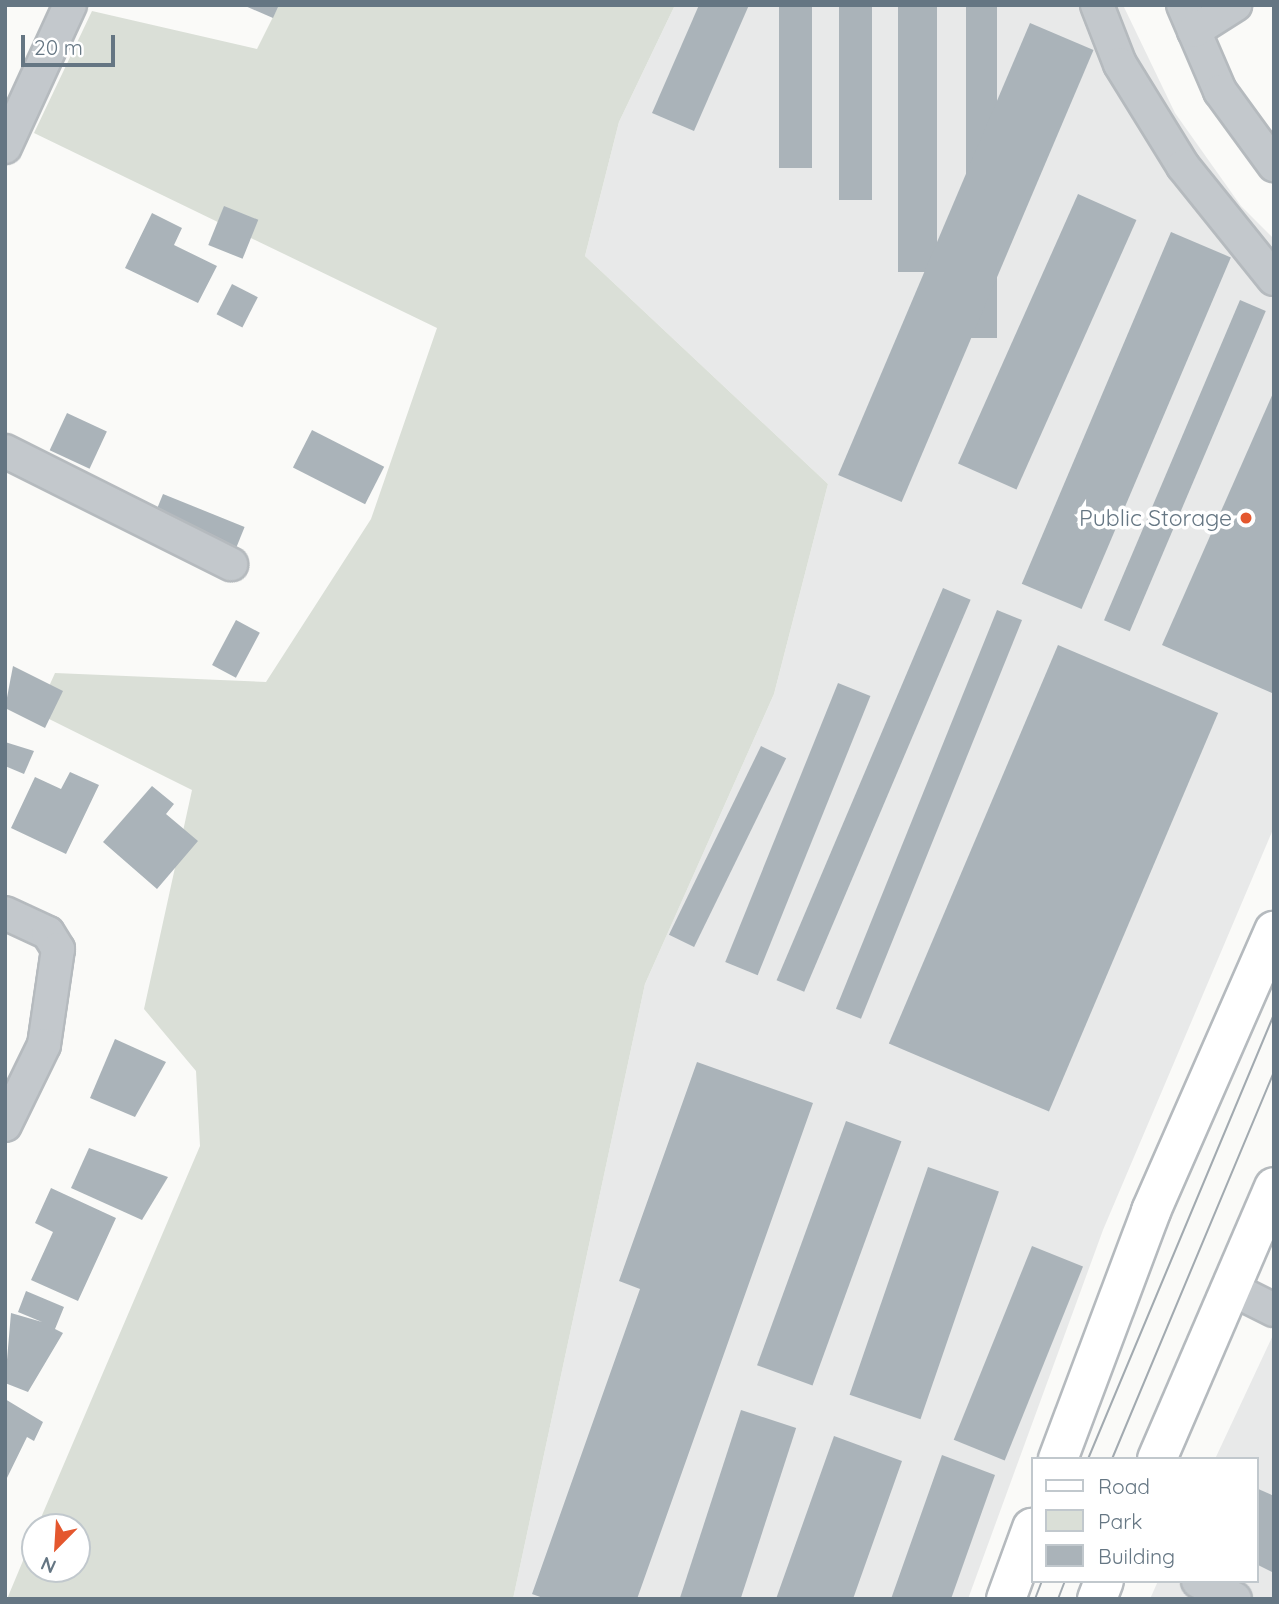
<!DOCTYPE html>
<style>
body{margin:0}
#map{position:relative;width:1279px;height:1604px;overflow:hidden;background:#fafaf8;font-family:Quicksand,sans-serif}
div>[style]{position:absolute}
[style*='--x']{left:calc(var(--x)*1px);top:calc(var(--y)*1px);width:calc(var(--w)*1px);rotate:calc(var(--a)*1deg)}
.built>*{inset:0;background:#e8e9e9}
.green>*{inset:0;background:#dadfd7}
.building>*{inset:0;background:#aab3b9;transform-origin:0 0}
.roads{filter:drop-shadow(2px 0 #b5babe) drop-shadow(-2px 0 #b5babe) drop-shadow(0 2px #b5babe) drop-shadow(0 -2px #b5babe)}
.minor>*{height:32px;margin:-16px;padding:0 16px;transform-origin:16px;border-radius:16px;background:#c3c8cc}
.major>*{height:38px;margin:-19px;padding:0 19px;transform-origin:19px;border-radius:19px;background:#fff}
.tram>*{height:2px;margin:-1px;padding:0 1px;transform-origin:1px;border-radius:1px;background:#a2aab0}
.dots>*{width:19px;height:19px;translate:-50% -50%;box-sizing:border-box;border:4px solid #fff;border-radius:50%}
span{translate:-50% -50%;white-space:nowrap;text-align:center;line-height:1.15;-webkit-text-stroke:7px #fff;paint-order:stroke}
.poi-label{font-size:23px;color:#657683}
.right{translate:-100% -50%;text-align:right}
.frame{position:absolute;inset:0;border:7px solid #657683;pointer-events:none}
.legend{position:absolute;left:1031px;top:1457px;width:228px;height:126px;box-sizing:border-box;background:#fff;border:2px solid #c1c8cd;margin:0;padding:9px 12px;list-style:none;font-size:21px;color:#657683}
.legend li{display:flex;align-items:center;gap:14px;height:35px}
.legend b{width:35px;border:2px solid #c1c8cd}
.north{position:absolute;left:21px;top:1513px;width:70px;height:70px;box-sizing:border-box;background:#fff;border:2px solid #c1c8cd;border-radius:50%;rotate:204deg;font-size:19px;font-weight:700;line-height:28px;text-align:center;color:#657683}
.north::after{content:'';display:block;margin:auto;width:24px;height:32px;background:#e4572e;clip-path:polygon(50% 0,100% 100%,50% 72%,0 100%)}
.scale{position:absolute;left:21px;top:35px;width:94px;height:32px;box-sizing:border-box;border:4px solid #657683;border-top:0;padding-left:9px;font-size:21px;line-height:24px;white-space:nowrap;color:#657683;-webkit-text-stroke:5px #fff;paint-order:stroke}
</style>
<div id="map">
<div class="built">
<div style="clip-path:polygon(675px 5px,1123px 5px,1175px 113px,1241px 206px,1274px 239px,1274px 827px,1103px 1230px,968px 1599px,513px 1599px,645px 984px,774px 694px,828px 484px,585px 256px,619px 122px)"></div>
<div style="clip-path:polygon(1274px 1333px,1274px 1599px,1150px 1599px,1158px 1581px,1256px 1581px,1256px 1459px,1215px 1459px)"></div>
</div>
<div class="green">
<div style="clip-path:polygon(279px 5px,675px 5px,619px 122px,585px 256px,828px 484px,774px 694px,645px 984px,513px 1599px,7px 1599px,35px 1532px,35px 1569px,77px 1569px,77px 1527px,37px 1527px,200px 1146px,196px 1071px,144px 1009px,192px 790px,37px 713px,55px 673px,266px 682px,371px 519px,437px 328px,34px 133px,92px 11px,257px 49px)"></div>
</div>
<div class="building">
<div style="clip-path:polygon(243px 5px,279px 5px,273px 18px)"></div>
<div style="clip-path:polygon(699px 5px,749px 5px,694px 131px,652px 113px)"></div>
<div style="left:779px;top:5px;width:33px;height:163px"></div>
<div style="left:839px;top:5px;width:33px;height:195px"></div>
<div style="left:898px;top:5px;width:39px;height:267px"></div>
<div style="left:966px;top:5px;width:31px;height:333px"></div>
<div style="left:1030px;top:23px;width:69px;height:491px;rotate:23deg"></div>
<div style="left:1078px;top:194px;width:64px;height:295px;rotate:24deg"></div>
<div style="left:224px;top:206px;width:37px;height:42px;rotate:22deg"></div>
<div style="clip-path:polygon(152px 213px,182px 228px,174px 245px,217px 266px,198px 303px,125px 268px)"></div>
<div style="left:1171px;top:232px;width:65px;height:382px;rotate:23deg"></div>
<div style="left:232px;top:284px;width:29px;height:34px;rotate:27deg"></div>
<div style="left:1240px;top:300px;width:28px;height:348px;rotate:23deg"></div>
<div style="clip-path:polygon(1274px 391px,1274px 690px,1272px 693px,1162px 645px)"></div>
<div style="left:67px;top:413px;width:44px;height:41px;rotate:25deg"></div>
<div style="left:312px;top:430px;width:81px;height:42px;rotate:27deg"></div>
<div style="left:163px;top:494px;width:88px;height:25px;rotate:22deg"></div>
<div style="left:943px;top:588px;width:30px;height:426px;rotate:23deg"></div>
<div style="left:997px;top:610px;width:27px;height:430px;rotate:22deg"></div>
<div style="left:236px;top:620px;width:27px;height:51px;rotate:28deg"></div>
<div style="left:1058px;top:645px;width:174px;height:433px;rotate:23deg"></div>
<div style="clip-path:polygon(13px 666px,63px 691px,45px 728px,5px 708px)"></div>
<div style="left:838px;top:683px;width:35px;height:301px;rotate:22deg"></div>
<div style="clip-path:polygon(5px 742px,34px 751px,24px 774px,5px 766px)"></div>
<div style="left:761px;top:746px;width:28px;height:210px;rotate:26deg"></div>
<div style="clip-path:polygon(70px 772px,99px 785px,66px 854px,11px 828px,35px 777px,61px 789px)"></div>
<div style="clip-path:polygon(152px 786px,174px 804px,166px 814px,198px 841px,157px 889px,103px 842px)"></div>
<div style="clip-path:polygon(115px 1039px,166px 1062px,135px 1117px,90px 1098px)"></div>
<div style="clip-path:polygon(697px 1062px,813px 1103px,637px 1599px,546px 1599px,532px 1594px,640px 1289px,619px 1281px)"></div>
<div style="left:846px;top:1121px;width:59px;height:260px;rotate:20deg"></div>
<div style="clip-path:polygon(89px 1148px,168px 1177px,142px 1220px,71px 1188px)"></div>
<div style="left:928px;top:1167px;width:75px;height:241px;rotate:19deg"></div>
<div style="clip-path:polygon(51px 1188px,116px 1218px,78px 1301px,31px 1280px,53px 1232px,35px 1223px)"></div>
<div style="left:1032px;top:1246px;width:55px;height:209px;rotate:22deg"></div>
<div style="clip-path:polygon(26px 1291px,64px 1307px,55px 1329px,63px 1333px,28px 1392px,5px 1383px,11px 1313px,42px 1322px,18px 1312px)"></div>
<div style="clip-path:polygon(5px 1399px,43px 1422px,34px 1441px,27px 1437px,5px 1482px)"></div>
<div style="left:741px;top:1410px;width:58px;height:200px;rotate:18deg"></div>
<div style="clip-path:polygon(834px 1436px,902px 1461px,853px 1599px,776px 1599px)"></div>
<div style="clip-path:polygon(942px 1455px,995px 1475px,951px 1599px,891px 1599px)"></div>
<div style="clip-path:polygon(1256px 1488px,1274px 1496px,1274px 1573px,1256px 1564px)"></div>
</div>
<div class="roads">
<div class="minor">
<div style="--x:1097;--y:5;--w:63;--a:68.7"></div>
<div style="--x:1120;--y:64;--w:120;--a:58.3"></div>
<div style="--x:1183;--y:166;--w:145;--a:51.2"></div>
<div style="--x:1183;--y:5;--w:94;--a:66.7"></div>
<div style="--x:1220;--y:91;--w:92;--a:53.9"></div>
<div style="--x:1194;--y:31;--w:49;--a:-32.4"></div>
<div style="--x:5;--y:147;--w:156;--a:-65.4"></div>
<div style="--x:5;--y:451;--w:253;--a:26.6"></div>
<div style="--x:5;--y:913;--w:47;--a:24.9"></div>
<div style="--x:48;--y:933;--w:19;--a:58"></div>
<div style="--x:58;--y:949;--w:97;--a:98.3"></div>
<div style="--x:44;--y:1045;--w:89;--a:116"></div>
<div style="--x:1230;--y:1288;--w:49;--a:26.6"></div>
<div style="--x:1198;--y:1581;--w:41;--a:25.9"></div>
</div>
<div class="major">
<div style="--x:1058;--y:1459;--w:265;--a:-69.4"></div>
<div style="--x:1151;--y:1211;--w:306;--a:-66.3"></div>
<div style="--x:1157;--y:1459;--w:296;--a:-66.7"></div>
<div style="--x:1006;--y:1599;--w:76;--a:-69.9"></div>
<div style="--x:1097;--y:1599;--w:19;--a:-69"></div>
</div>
</div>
<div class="tram">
<div style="--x:1088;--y:1459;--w:481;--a:-67.3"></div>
<div style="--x:1112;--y:1459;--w:420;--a:-67.3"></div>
<div style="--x:1035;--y:1599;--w:19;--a:-69"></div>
<div style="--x:1058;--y:1599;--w:19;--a:-69"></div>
</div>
<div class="dots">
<div style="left:1246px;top:518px;background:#e4572e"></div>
</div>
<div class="poi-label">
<span class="right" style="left:1232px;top:518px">Public Storage</span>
</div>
<div class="frame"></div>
<ul class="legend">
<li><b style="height:9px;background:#fff"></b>Road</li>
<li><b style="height:19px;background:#dadfd7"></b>Park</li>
<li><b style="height:19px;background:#aab3b9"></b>Building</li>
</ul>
<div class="north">N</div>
<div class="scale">20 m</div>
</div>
